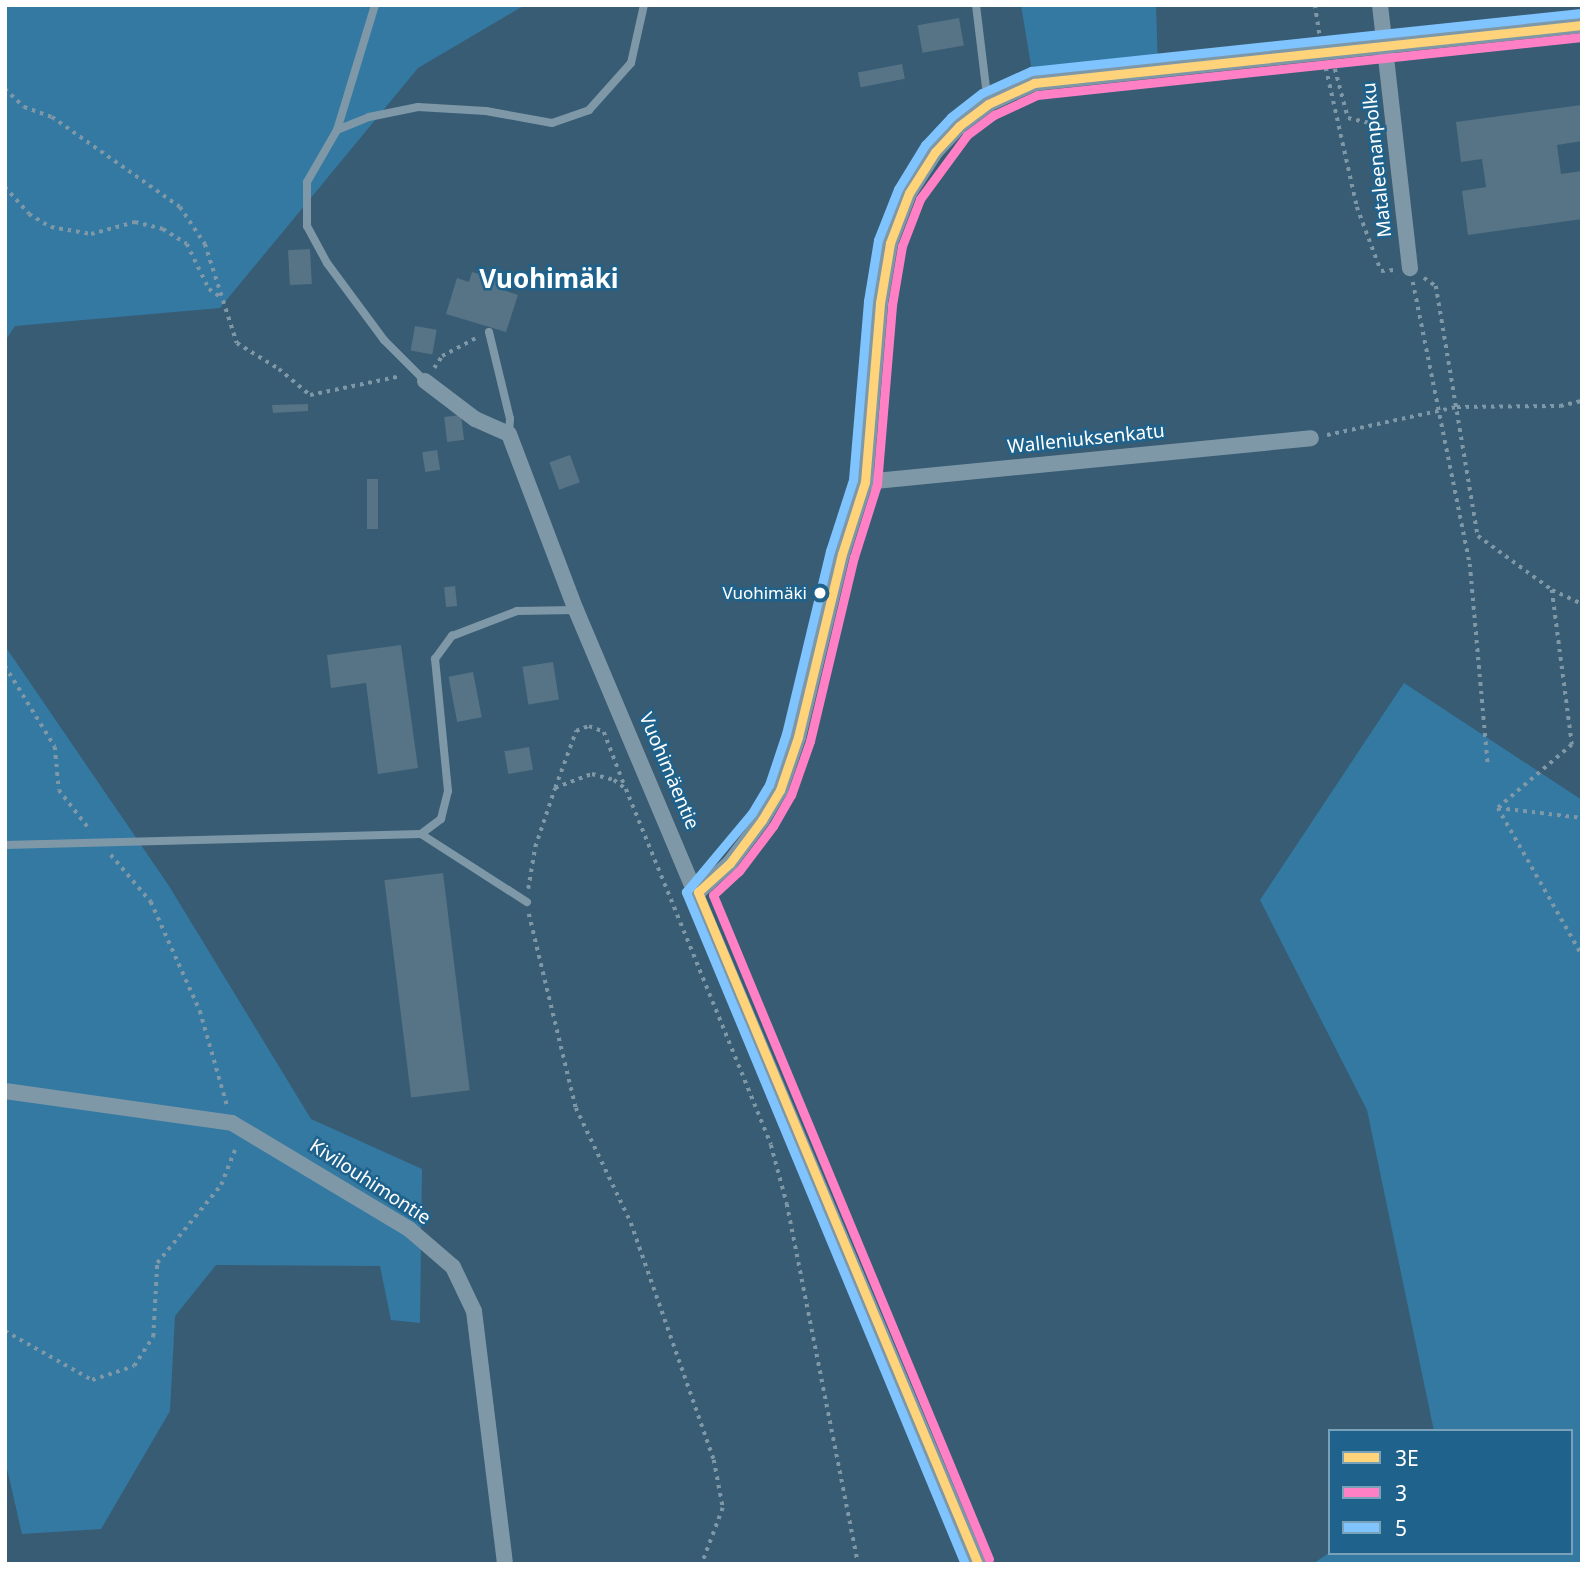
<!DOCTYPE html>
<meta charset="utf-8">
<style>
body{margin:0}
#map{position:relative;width:1587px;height:1569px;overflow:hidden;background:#385c74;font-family:"Noto Sans",sans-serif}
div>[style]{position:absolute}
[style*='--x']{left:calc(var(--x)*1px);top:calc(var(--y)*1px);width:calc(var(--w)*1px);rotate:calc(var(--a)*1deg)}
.green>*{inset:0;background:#3379a2}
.building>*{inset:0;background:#577486;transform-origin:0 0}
.path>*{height:3.5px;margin-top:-1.75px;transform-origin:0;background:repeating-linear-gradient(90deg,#7f98a7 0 3.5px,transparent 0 8.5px)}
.lane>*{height:8px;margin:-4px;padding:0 4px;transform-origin:4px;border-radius:4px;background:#7f98a7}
.street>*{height:16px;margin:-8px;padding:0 8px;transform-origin:8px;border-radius:8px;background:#7f98a7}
.bus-1>*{height:9px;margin:-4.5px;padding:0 4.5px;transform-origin:4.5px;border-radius:4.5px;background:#ffd37a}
.bus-2>*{height:9px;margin:-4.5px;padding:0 4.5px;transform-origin:4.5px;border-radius:4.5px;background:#ff80c5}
.bus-3>*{height:9px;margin:-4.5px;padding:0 4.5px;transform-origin:4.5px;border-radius:4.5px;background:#80c4ff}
.dots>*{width:19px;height:19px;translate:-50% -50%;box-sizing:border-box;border:4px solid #1f628c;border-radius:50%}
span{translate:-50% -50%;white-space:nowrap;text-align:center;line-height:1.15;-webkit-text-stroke:5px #1f628c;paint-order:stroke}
.bus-label{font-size:17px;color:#fff}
.right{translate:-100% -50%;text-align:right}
.street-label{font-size:19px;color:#fff}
.district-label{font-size:26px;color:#fff;font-weight:700}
.frame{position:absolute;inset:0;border:7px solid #fff;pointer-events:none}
.legend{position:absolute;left:1328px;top:1429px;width:245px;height:126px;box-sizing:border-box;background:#1f628c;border:2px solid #79a1ba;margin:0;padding:9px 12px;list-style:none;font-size:21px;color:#fff}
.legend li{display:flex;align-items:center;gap:14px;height:35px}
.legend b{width:35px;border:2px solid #79a1ba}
</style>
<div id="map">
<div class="green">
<div style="clip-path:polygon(5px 5px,525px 5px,418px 68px,220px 308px,15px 326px,5px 341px)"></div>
<div style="clip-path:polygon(1021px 5px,1156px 5px,1158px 69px,1034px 83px)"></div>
<div style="clip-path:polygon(5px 646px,169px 886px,311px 1119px,422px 1169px,420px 1323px,391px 1320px,380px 1266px,216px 1265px,175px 1316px,170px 1411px,101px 1529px,22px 1534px,5px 1460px)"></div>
<div style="clip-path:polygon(1404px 683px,1582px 800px,1582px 1564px,1313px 1564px,1330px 1552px,1571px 1553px,1571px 1431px,1434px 1431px,1367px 1110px,1260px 900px)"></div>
</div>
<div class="building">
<div style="left:959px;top:18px;width:28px;height:42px;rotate:80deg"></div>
<div style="left:902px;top:64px;width:15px;height:45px;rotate:79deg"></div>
<div style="clip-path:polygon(1581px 105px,1582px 141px,1557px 145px,1561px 174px,1582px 171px,1582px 219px,1468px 235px,1462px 191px,1486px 187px,1482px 159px,1461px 162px,1456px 122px)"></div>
<div style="left:310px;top:249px;width:35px;height:22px;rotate:87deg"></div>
<div style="clip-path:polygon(472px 272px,499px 280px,497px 288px,518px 295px,506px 332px,446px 314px,457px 278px,469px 282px)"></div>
<div style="left:415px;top:326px;width:22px;height:25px;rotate:10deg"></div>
<div style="clip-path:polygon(308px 404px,308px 411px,273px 413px,272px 405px)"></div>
<div style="left:461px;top:415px;width:25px;height:17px;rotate:83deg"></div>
<div style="left:437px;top:450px;width:20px;height:15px;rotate:81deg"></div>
<div style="left:570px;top:455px;width:29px;height:22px;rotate:70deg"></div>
<div style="left:367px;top:479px;width:11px;height:50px"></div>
<div style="left:455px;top:586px;width:20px;height:11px;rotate:84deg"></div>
<div style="clip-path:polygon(401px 645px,418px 768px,378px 774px,366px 683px,331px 688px,327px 655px)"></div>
<div style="left:553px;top:662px;width:38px;height:31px;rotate:81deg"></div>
<div style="left:473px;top:672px;width:46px;height:25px;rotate:79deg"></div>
<div style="left:529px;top:747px;width:23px;height:25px;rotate:80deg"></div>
<div style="left:443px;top:873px;width:219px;height:59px;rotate:83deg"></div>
</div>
<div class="path">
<div style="--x:1315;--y:5;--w:32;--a:81"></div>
<div style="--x:1326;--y:68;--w:142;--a:77.4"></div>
<div style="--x:1357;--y:207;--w:68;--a:69.4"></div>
<div style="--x:1381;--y:271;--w:14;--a:-4"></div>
<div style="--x:1335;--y:69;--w:51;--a:75.1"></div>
<div style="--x:1348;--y:118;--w:28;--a:13"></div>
<div style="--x:5;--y:89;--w:26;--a:43"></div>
<div style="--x:24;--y:107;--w:30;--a:20"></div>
<div style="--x:52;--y:117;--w:156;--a:35.1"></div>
<div style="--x:180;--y:207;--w:45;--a:56"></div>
<div style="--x:205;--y:244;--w:104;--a:72.1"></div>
<div style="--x:237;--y:343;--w:49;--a:31.8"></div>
<div style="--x:279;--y:369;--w:40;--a:40"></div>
<div style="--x:310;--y:395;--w:93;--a:-11.8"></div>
<div style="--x:5;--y:187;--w:36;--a:48"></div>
<div style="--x:29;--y:214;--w:26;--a:31"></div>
<div style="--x:51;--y:227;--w:41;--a:9.9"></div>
<div style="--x:91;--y:234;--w:46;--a:-15.3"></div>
<div style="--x:135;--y:222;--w:29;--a:14"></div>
<div style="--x:163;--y:229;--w:28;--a:32"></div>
<div style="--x:187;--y:244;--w:50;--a:63.9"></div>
<div style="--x:209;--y:289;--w:12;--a:35"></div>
<div style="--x:1424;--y:278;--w:14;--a:34"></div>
<div style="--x:1436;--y:286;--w:254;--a:80.5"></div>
<div style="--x:1478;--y:536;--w:92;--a:36.1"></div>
<div style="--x:1552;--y:590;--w:156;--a:82.6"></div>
<div style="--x:1572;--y:745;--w:97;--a:139.6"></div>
<div style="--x:1498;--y:808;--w:169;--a:60.3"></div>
<div style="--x:1413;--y:282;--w:288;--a:78.6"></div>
<div style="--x:1470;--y:564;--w:204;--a:84.9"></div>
<div style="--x:434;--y:368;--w:14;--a:-56"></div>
<div style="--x:442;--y:356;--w:41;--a:-27.8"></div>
<div style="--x:1327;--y:435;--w:133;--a:-12.2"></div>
<div style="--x:1457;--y:407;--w:103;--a:-0.6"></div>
<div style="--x:1560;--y:406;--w:23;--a:-13"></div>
<div style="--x:1552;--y:590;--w:33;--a:25"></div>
<div style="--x:5;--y:666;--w:95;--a:58.3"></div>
<div style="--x:55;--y:747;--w:43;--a:84.7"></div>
<div style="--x:59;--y:790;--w:51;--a:52.2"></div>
<div style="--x:555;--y:788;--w:61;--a:-69.8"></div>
<div style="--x:576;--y:731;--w:14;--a:-21"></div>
<div style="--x:589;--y:726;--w:16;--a:22"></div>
<div style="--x:604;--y:732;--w:59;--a:69.1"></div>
<div style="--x:1498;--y:808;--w:85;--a:6.8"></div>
<div style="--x:111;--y:855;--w:62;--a:49.6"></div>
<div style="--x:151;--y:902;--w:120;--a:65.8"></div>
<div style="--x:200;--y:1011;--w:98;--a:74"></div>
<div style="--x:528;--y:889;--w:43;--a:-80.5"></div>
<div style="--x:535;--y:847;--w:62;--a:-71.3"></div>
<div style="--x:555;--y:788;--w:40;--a:-21"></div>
<div style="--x:592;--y:774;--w:23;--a:15"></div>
<div style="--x:614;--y:780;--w:15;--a:37"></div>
<div style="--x:626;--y:789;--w:384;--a:67.8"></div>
<div style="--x:771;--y:1145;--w:61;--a:74.8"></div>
<div style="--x:787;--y:1204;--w:367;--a:78.8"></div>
<div style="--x:529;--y:914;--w:200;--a:76.4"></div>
<div style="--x:576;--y:1108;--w:127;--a:64.4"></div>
<div style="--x:631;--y:1223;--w:251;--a:70.7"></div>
<div style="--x:714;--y:1460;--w:49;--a:79.4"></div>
<div style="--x:723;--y:1508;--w:60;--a:110.6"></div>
<div style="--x:5;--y:1331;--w:100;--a:29.4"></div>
<div style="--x:92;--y:1380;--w:44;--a:-18.4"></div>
<div style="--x:134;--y:1366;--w:35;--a:-57"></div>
<div style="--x:153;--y:1337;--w:74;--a:-86.9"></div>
<div style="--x:157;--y:1263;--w:101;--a:-50.6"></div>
<div style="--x:221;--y:1185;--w:41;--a:-68.5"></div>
</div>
<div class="lane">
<div style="--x:375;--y:5;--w:131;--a:106.9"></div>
<div style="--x:337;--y:130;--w:60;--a:120"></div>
<div style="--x:307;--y:182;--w:44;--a:90"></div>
<div style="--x:307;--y:226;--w:42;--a:61.6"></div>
<div style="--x:327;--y:263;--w:96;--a:53.5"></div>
<div style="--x:384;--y:340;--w:58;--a:45"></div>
<div style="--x:976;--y:5;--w:100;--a:83.1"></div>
<div style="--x:337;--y:130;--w:35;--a:-22"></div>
<div style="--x:369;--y:117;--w:50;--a:-11.5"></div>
<div style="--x:418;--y:107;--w:68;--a:3.4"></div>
<div style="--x:486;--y:111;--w:67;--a:10.3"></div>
<div style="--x:552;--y:123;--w:39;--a:-19"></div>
<div style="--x:589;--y:110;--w:63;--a:-48.2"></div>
<div style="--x:631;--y:63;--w:59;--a:-77.4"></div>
<div style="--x:489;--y:332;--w:89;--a:76.4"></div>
<div style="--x:510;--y:419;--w:15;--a:94"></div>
<div style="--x:421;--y:834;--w:126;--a:32.7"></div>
<div style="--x:5;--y:845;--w:416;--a:-1.5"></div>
<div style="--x:421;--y:834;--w:25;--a:-37"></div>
<div style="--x:441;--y:819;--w:29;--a:-76"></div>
<div style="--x:448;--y:791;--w:133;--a:-95.6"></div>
<div style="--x:435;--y:659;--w:29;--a:-54"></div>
<div style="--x:452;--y:636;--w:70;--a:-21"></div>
<div style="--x:517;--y:611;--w:59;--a:-1"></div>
</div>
<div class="street">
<div style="--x:1380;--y:5;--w:265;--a:83.5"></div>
<div style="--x:425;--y:381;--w:63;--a:37.2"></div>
<div style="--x:475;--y:419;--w:37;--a:24"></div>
<div style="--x:509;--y:434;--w:188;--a:69.2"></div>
<div style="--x:576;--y:610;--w:1035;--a:67.15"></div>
<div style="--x:865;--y:482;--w:448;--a:-5.6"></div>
<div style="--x:698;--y:892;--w:43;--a:-42.2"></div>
<div style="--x:730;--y:863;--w:54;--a:-53.3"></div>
<div style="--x:762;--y:820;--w:35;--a:-59"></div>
<div style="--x:780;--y:790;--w:56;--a:-71.2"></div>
<div style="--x:798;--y:737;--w:188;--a:-76.5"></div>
<div style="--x:842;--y:554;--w:76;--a:-72.3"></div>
<div style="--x:865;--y:482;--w:180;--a:-85.2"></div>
<div style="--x:880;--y:303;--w:61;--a:-80.5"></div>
<div style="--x:890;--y:243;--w:53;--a:-69.2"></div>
<div style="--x:909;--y:193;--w:49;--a:-57.6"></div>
<div style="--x:935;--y:152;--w:35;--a:-47"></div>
<div style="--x:959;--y:126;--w:36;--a:-37"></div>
<div style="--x:988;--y:104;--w:51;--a:-24.5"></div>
<div style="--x:1034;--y:83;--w:551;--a:-6.04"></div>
<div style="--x:5;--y:1091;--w:229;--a:8"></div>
<div style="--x:232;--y:1123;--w:206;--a:30.9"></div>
<div style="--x:409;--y:1229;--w:58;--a:40.8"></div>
<div style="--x:453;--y:1267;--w:49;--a:64.5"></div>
<div style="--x:474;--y:1311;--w:255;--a:83"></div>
</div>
<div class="bus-1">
<div style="--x:978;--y:1564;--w:728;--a:-112.62"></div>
<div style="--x:698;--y:892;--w:43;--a:-42.2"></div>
<div style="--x:730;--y:863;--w:54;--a:-53.3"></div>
<div style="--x:762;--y:820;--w:35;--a:-59"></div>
<div style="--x:780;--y:790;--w:56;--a:-71.2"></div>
<div style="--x:798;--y:737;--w:188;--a:-76.5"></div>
<div style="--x:842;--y:554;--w:76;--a:-72.3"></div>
<div style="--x:865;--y:482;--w:180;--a:-85.2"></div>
<div style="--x:880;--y:303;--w:61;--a:-80.5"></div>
<div style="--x:890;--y:243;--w:53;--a:-69.2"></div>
<div style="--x:909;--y:193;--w:49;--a:-57.6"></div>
<div style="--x:935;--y:152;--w:35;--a:-47"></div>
<div style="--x:959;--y:126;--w:36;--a:-37"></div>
<div style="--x:988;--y:104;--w:51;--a:-24.5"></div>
<div style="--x:1034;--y:83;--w:551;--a:-6.04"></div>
</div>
<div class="bus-2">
<div style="--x:989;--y:1559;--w:719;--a:-112.57"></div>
<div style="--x:713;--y:895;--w:35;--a:-43"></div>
<div style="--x:739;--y:871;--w:56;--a:-52.9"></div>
<div style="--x:773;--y:826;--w:36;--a:-60"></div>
<div style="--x:791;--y:795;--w:57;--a:-70.6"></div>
<div style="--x:810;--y:741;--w:189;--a:-76.6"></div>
<div style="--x:854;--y:557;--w:77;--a:-72.5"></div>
<div style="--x:877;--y:484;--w:180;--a:-85.2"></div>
<div style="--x:892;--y:305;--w:60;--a:-80.4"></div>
<div style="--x:902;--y:246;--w:50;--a:-69"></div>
<div style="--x:920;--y:199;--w:79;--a:-53.7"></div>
<div style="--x:967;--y:135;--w:34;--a:-37"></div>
<div style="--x:994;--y:115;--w:47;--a:-24.9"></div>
<div style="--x:1037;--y:95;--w:548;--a:-6.07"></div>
</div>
<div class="bus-3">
<div style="--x:965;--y:1564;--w:728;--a:-112.55"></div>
<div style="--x:686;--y:892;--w:103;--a:-50.1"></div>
<div style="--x:752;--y:813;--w:33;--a:-59"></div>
<div style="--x:769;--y:785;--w:54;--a:-71.6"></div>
<div style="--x:786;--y:734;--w:188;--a:-76.5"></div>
<div style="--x:830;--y:551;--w:75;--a:-72.1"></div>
<div style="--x:853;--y:480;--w:180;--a:-85.2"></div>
<div style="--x:868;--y:301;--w:62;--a:-80.7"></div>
<div style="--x:878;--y:240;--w:55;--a:-68.6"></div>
<div style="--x:898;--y:189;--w:52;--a:-58.5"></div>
<div style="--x:925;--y:145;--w:38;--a:-47"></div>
<div style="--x:951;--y:117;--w:39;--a:-38"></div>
<div style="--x:982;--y:93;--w:54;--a:-24.2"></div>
<div style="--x:1031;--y:71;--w:553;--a:-6.02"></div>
</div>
<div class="dots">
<div style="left:820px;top:593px;background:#fff"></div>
</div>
<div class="bus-label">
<span class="right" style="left:807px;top:593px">Vuohimäki</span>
</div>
<div class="street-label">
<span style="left:1377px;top:160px;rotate:-96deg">Mataleenanpolku</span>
<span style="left:1086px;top:439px;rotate:-6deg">Walleniuksenkatu</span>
<span style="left:669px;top:771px;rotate:67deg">Vuohimäentie</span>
<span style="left:370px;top:1182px;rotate:33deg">Kivilouhimontie</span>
</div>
<div class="district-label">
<span style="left:549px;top:279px">Vuohimäki</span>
</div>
<div class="frame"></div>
<ul class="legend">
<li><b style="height:9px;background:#ffd37a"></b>3E</li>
<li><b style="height:9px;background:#ff80c5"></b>3</li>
<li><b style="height:9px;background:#80c4ff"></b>5</li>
</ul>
</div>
